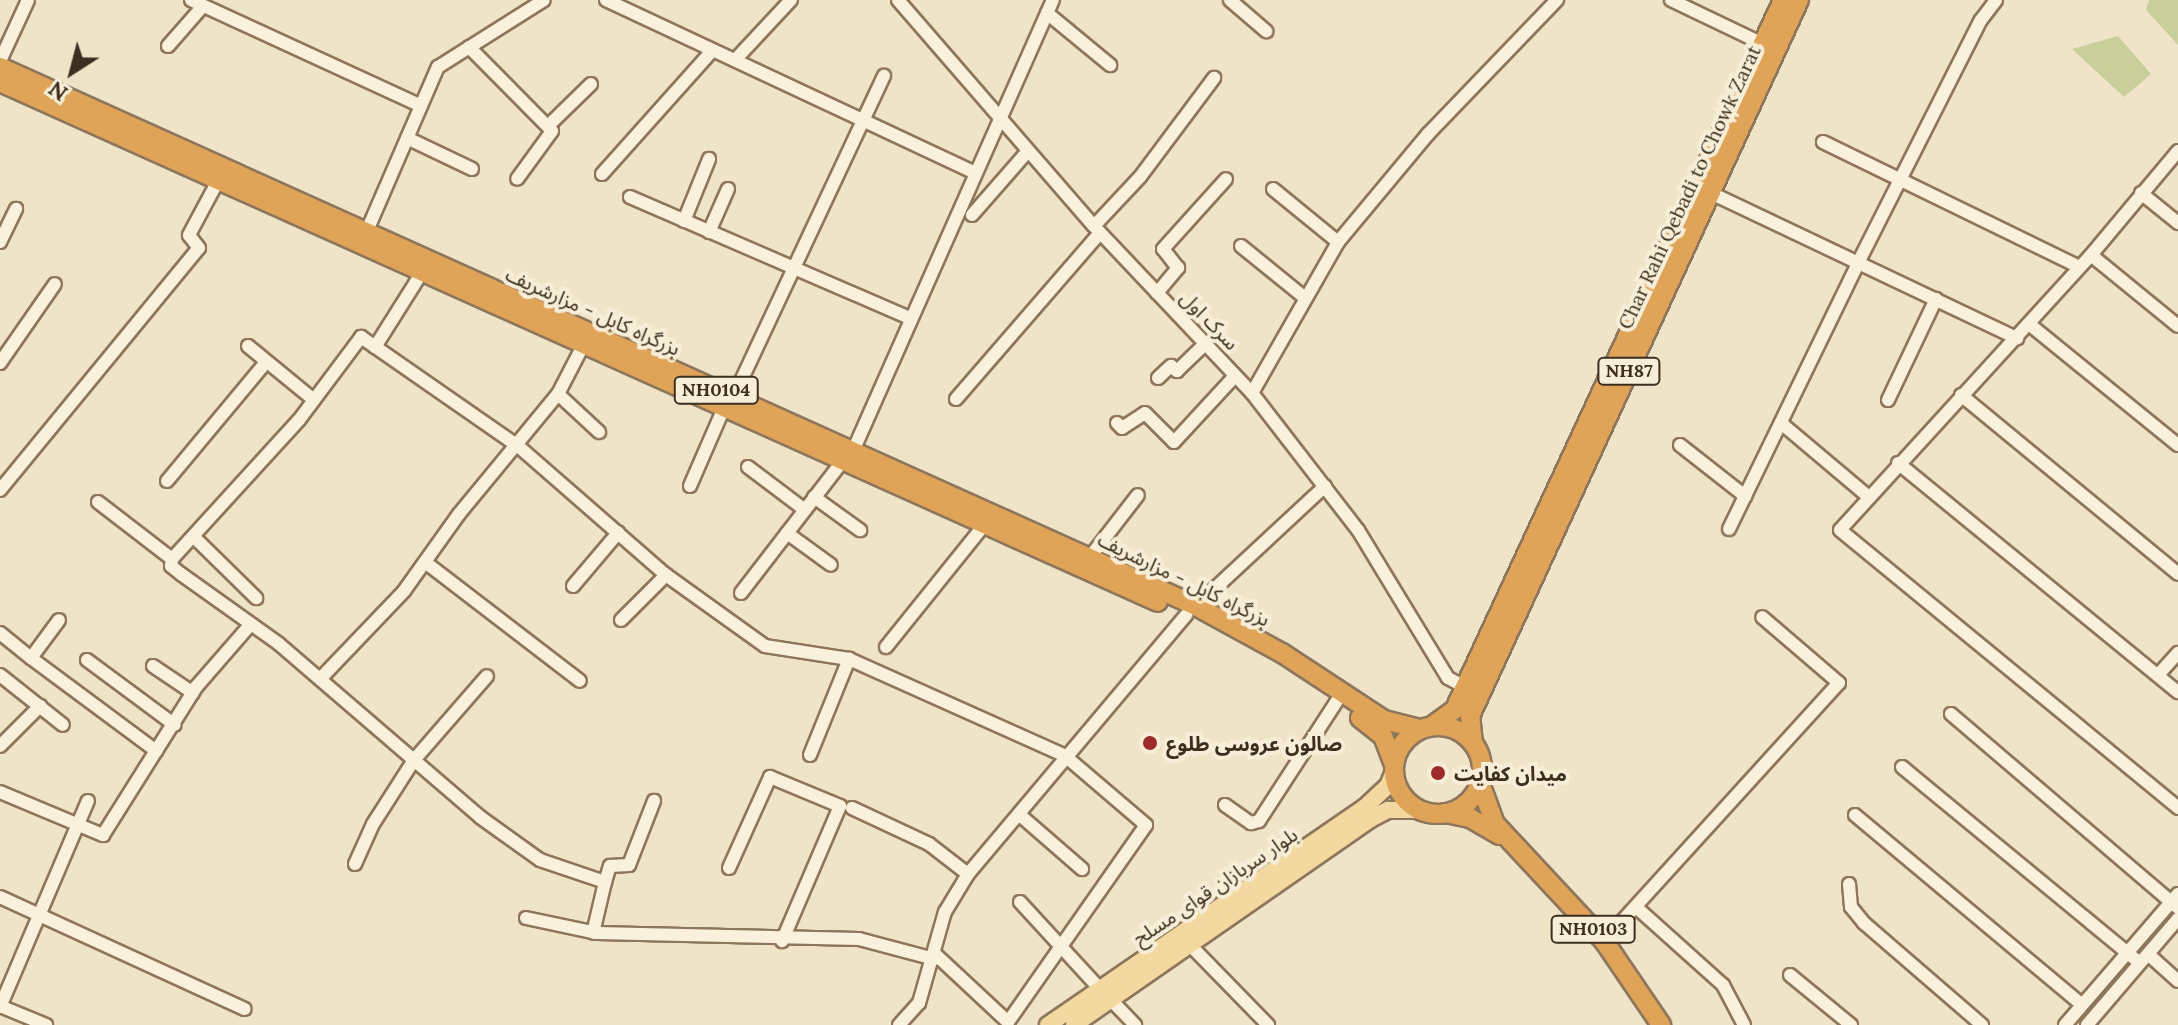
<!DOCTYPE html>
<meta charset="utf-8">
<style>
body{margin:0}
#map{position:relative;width:2178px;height:1025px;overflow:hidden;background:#f0e4c8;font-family:Lora,"Noto Sans Arabic",serif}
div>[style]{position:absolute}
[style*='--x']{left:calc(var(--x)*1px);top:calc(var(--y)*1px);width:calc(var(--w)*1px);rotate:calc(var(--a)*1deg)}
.green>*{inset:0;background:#c9cf9b}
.roads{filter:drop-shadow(2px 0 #8d765c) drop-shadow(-2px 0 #8d765c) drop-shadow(0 2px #8d765c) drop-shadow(0 -2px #8d765c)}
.minor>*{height:12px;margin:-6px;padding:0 6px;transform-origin:6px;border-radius:6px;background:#faf1dc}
.major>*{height:16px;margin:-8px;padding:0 8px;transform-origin:8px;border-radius:8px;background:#f3d9a0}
.highway>*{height:18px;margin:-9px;padding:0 9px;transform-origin:9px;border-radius:9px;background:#e0a458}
.highway>.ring{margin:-9px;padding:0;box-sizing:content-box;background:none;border:18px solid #e0a458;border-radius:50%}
.dots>*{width:22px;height:22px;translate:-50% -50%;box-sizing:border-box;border:4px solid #f7eed8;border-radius:50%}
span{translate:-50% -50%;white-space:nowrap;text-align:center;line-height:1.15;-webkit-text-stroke:8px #f7eed8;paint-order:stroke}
.shield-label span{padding:2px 6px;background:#f7eed8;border:2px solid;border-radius:6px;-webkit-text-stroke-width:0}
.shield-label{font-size:18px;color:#3d2e20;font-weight:700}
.street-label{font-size:20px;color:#3d2e20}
.poi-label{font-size:20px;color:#3d2e20;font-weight:700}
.left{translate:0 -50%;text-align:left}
.north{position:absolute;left:32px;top:32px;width:80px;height:80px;-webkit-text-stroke:6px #f7eed8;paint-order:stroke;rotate:216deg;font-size:22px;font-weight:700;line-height:32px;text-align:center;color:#3d2e20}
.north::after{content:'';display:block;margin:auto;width:28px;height:36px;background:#3d2e20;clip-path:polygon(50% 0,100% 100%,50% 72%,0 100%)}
</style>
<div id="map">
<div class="green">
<div style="clip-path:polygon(2149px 0,2178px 0,2178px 45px,2146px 10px)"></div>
<div style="clip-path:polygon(2118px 36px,2151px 74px,2124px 97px,2072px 49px)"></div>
</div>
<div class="roads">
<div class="minor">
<div style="--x:191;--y:0;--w:253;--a:24.7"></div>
<div style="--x:606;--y:0;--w:405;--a:25.1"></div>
<div style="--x:898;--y:0;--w:299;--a:49.1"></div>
<div style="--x:1094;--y:226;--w:230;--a:46.6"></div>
<div style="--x:1252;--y:393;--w:173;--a:52.3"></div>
<div style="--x:1358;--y:530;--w:173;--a:58.7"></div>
<div style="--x:1448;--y:678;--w:19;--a:28"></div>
<div style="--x:1230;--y:0;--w:48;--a:40.7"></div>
<div style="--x:1671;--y:0;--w:109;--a:25.6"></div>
<div style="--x:1047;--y:13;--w:82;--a:39.5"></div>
<div style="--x:168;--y:46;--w:53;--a:-48.8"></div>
<div style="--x:469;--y:47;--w:118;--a:45.3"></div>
<div style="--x:552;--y:131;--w:59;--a:126.1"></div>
<div style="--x:735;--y:60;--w:82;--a:-47"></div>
<div style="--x:0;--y:61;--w:67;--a:-65.3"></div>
<div style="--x:548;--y:126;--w:60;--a:-44.3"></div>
<div style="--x:407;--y:138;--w:72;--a:25.5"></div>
<div style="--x:1823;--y:142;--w:285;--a:26"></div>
<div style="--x:2178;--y:151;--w:136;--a:129.9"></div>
<div style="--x:2091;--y:255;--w:372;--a:132.4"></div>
<div style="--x:1840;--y:530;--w:438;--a:39.4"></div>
<div style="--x:602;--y:174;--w:166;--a:-48.2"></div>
<div style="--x:1273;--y:189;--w:84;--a:39.2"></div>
<div style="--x:1711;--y:193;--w:339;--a:25.4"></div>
<div style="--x:2141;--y:193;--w:48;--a:39"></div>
<div style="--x:630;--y:197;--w:304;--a:23.4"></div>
<div style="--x:972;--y:215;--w:85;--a:-48.8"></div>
<div style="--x:684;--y:221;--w:67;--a:-68"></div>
<div style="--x:1094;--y:226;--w:67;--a:-46.8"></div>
<div style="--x:1140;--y:177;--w:124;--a:-53.2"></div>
<div style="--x:709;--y:232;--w:47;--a:-66.2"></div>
<div style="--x:366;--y:233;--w:181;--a:-66.6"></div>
<div style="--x:438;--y:67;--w:125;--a:-32.3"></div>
<div style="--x:0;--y:242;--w:37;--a:-64"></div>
<div style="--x:1241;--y:246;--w:82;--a:39.1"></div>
<div style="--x:2091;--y:255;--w:112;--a:39.2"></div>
<div style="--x:1157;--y:293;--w:33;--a:-50"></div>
<div style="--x:1178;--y:268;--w:24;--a:-128"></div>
<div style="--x:1163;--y:249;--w:94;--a:-48"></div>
<div style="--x:2029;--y:324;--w:192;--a:39.1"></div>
<div style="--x:248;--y:346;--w:85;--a:39.3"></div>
<div style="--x:375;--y:347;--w:86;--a:-57.8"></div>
<div style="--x:0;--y:363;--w:96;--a:-55.2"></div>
<div style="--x:1158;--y:378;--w:18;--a:-43"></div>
<div style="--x:1171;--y:366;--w:8;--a:40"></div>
<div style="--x:1177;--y:371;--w:39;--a:-44"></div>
<div style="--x:1252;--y:393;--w:174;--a:-60.3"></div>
<div style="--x:1338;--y:242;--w:141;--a:-50.2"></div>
<div style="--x:1428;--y:134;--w:186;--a:-46.1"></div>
<div style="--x:558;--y:394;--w:56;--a:42.8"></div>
<div style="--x:1961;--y:395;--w:281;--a:39.5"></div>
<div style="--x:733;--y:398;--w:356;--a:-64.9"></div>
<div style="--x:956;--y:399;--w:220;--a:-49.1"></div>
<div style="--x:1888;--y:400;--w:112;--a:-64.6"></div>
<div style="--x:1117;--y:423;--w:7;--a:45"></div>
<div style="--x:1122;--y:428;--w:27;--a:-33"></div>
<div style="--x:1145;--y:413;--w:41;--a:45"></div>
<div style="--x:1174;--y:442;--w:90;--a:-47.3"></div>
<div style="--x:1781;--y:423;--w:115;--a:40.1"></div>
<div style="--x:1680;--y:445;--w:83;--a:38.1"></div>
<div style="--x:853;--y:451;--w:493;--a:-66.1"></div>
<div style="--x:1898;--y:463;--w:362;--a:39.3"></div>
<div style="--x:748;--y:467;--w:71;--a:37"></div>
<div style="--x:167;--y:481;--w:155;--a:-50.2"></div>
<div style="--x:690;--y:486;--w:83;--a:-66.5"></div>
<div style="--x:0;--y:490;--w:313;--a:-50.6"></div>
<div style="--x:199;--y:248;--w:16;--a:-128"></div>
<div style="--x:189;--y:235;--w:61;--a:-61.8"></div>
<div style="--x:814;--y:497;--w:57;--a:35.7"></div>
<div style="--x:98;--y:502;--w:93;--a:37.6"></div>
<div style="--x:172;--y:559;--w:7;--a:98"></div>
<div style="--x:171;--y:566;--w:13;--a:39"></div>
<div style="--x:181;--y:574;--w:120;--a:35.5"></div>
<div style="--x:279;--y:644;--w:265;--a:40.7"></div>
<div style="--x:480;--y:817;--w:74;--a:35.6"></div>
<div style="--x:540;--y:860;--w:69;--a:18.7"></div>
<div style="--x:605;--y:882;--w:52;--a:103.2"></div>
<div style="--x:1729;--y:529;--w:298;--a:-64.1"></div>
<div style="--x:1859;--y:261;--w:270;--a:-63.2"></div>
<div style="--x:1981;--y:20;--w:25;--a:-53"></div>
<div style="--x:787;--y:533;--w:54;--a:36"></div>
<div style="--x:195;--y:538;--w:86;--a:44.5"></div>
<div style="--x:1090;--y:557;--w:78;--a:-52.3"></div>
<div style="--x:172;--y:559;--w:188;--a:-47.6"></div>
<div style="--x:299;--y:420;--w:104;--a:-53.2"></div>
<div style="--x:361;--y:337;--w:191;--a:34.8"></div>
<div style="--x:518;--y:446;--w:196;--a:41.1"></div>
<div style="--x:666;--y:575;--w:122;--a:35.6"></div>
<div style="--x:765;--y:646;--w:85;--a:8.8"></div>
<div style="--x:849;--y:659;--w:235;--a:24.1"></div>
<div style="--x:1064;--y:755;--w:108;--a:40.5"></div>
<div style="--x:1146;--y:825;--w:241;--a:125"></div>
<div style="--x:1008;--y:1022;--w:100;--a:-137"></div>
<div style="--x:425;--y:562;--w:195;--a:37.5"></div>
<div style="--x:573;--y:586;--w:70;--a:-49.7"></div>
<div style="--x:741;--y:593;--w:165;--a:-52.4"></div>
<div style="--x:1196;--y:606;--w:176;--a:-42.9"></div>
<div style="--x:621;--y:620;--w:64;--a:-45"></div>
<div style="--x:0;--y:633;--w:40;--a:39"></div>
<div style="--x:31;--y:658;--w:47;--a:-53.6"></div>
<div style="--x:886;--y:647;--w:158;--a:-51.2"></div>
<div style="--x:31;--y:658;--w:156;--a:36.6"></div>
<div style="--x:87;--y:660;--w:109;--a:36.5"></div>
<div style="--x:153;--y:666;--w:48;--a:34"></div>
<div style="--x:0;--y:675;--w:80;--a:38.4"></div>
<div style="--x:2158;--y:675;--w:30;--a:-48"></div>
<div style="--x:320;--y:679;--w:122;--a:-46.3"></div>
<div style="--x:404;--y:591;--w:95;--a:-54.5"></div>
<div style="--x:459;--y:514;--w:156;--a:-50.5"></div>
<div style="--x:558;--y:394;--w:61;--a:-62.6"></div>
<div style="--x:1951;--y:714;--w:299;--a:40.5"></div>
<div style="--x:0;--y:746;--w:57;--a:-45"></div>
<div style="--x:810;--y:755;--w:104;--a:-67.9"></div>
<div style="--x:1902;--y:767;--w:308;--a:39.5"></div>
<div style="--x:0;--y:792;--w:112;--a:22.7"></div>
<div style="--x:103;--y:835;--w:176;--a:-57.8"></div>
<div style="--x:197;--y:686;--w:81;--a:-49"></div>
<div style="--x:1225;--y:805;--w:32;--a:35"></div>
<div style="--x:1251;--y:823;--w:8;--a:-14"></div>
<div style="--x:1259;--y:821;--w:143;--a:-57"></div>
<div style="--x:852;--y:808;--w:85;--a:25.1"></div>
<div style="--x:929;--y:844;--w:49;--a:37.6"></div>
<div style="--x:1855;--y:815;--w:296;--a:39.9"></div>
<div style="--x:1021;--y:816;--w:81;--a:41"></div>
<div style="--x:355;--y:864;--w:44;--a:-65.8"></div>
<div style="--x:373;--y:824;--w:76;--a:-57.4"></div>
<div style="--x:414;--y:760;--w:111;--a:-49"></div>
<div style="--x:729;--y:868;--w:100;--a:-65.7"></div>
<div style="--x:770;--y:777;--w:76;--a:22.5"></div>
<div style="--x:840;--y:806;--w:147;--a:113.2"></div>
<div style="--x:605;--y:882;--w:17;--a:-73"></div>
<div style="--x:610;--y:866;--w:19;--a:-3"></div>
<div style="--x:629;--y:865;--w:69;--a:-68.7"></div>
<div style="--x:1849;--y:884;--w:23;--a:85"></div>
<div style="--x:1851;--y:907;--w:21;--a:51"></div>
<div style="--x:1864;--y:923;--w:156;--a:40.8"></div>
<div style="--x:0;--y:897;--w:269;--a:24.6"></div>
<div style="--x:1020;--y:902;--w:118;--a:47.4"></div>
<div style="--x:1636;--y:907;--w:117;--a:41.9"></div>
<div style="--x:1723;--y:985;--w:45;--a:62.3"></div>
<div style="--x:526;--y:918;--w:73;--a:11.9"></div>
<div style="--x:597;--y:933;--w:262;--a:1.3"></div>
<div style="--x:859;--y:939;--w:78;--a:14.9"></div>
<div style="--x:1604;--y:941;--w:349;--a:-47.7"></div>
<div style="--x:1839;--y:683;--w:101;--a:-139.4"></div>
<div style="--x:1190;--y:945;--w:112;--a:45.7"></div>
<div style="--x:2148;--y:954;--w:40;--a:42"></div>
<div style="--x:1790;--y:975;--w:79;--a:39.3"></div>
<div style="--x:1111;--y:1000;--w:35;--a:46"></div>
<div style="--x:0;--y:1006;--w:50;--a:22.4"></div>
<div style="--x:0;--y:1007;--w:224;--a:-66.9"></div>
<div style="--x:899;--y:1025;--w:30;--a:-48"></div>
<div style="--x:919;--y:1003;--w:95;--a:-74.1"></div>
<div style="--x:945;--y:912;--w:44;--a:-58.8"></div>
<div style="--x:968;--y:874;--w:339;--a:-49.9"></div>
<div style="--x:2065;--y:1025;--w:173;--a:-49.2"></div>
<div style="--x:2087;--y:1025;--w:140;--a:-49.4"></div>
</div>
<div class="major">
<div style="--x:1048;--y:1025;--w:383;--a:-34.5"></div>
<div style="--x:1364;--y:808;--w:33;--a:-43"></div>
<div style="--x:1388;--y:786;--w:16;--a:-68"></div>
<div style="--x:1074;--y:1025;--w:363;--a:-34.8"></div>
<div style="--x:1372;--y:818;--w:18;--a:-27"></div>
<div style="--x:1388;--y:810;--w:32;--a:0"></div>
</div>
<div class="highway">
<div style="--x:0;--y:67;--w:1312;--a:24.26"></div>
<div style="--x:1196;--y:606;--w:98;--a:28.7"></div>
<div style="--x:1282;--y:653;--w:122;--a:33.3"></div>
<div style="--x:1384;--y:720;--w:37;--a:14"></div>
<div style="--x:0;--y:82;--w:1269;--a:24.18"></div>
<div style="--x:1360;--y:718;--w:29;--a:38"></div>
<div style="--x:1383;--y:736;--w:30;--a:69"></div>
<div style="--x:1432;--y:726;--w:29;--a:-36"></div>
<div style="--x:1455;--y:709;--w:781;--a:-65.17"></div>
<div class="ring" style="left:1394px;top:726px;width:70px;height:70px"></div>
<div style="--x:1473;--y:743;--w:27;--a:-96"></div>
<div style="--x:1470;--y:716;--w:788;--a:-65.32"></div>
<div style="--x:1480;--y:783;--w:44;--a:69.9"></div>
<div style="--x:1495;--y:824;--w:160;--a:47"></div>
<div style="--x:1604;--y:941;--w:102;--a:55.8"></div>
<div style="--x:1446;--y:813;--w:25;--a:12"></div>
<div style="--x:1470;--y:818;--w:34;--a:30"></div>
</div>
</div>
<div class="dots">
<div style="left:1150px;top:743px;background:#9e2a2b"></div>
<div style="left:1438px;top:773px;background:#9e2a2b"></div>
</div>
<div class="shield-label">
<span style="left:1629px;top:371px">NH87</span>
<span style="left:716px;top:390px">NH0104</span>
<span style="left:1593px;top:929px">NH0103</span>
</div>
<div class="street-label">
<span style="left:1689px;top:187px;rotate:-65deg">Char Rahi Qebadi to Chowk Zarat</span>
<span style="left:593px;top:311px;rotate:24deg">بزرگراه کابل - مزارشریف</span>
<span style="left:1210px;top:320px;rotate:46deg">سرک اول</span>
<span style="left:1184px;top:579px;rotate:26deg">بزرگراه کابل - مزارشریف</span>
<span style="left:1215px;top:886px;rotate:-34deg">بلوار سربازان قوای مسلح</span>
</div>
<div class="poi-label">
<span class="left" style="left:1166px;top:743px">صالون عروسی طلوع</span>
<span class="left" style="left:1454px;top:773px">میدان کفایت</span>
</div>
<div class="north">N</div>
</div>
